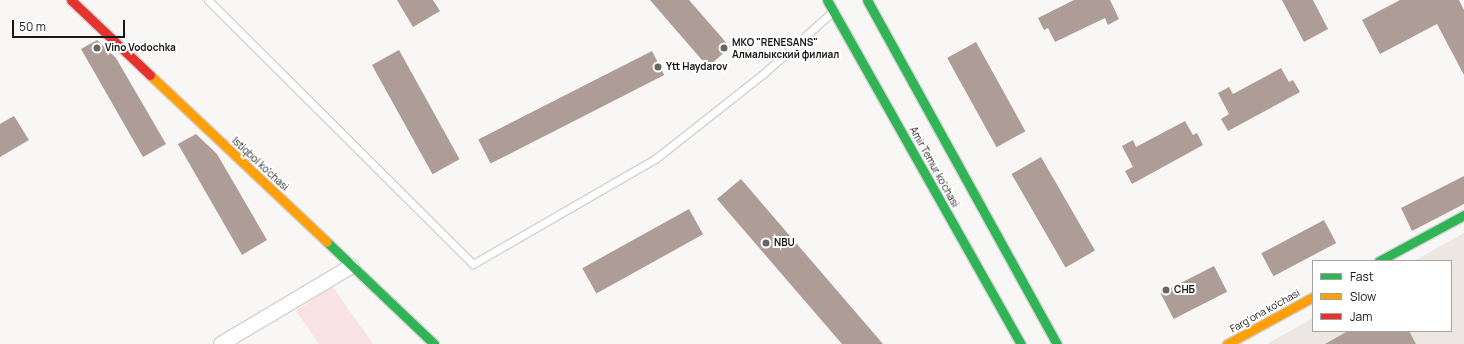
<!DOCTYPE html>
<meta charset="utf-8">
<style>
body{margin:0}
#map{position:relative;width:1464px;height:344px;overflow:hidden;background:#f8f7f6;font-family:Manrope,sans-serif}
div>[style]{position:absolute}
[style*='--x']{left:calc(var(--x)*1px);top:calc(var(--y)*1px);width:calc(var(--w)*1px);rotate:calc(var(--a)*1deg)}
.built>*{inset:0;background:#ece7e2}
.green>*{inset:0;background:#f8e2e4}
.building>*{inset:0;background:#ae9d96;transform-origin:0 0}
.roads{filter:drop-shadow(1px 0 #d3d3d2) drop-shadow(-1px 0 #d3d3d2) drop-shadow(0 1px #d3d3d2) drop-shadow(0 -1px #d3d3d2)}
.lane>*{height:7px;margin:-3.5px;padding:0 3.5px;transform-origin:3.5px;border-radius:3.5px;background:#fefefe}
.street>*{height:14px;margin:-7px;padding:0 7px;transform-origin:7px;border-radius:7px;background:#fefefe}
.fast>*{height:9px;margin:-4.5px;padding:0 4.5px;transform-origin:4.5px;border-radius:4.5px;background:#30b455}
.slow>*{height:9px;margin:-4.5px;padding:0 4.5px;transform-origin:4.5px;border-radius:4.5px;background:#ff9f0a}
.jam>*{height:9px;margin:-4.5px;padding:0 4.5px;transform-origin:4.5px;border-radius:4.5px;background:#e5322d}
.dots>*{width:11px;height:11px;translate:-50% -50%;box-sizing:border-box;border:2px solid #fff;border-radius:50%}
span{translate:-50% -50%;white-space:nowrap;text-align:center;line-height:1.15;-webkit-text-stroke:4px #fff;paint-order:stroke}
.poi-label{font-size:10px;color:#181716;font-weight:700}
.left{translate:0 -50%;text-align:left}
.street-label{font-size:10px;color:#181716}
.legend{position:absolute;left:1312px;top:260px;width:140px;height:72px;box-sizing:border-box;background:#fff;border:1px solid #a3a2a2;margin:0;padding:5px 7px;list-style:none;font-size:12px;color:#181716}
.legend li{display:flex;align-items:center;gap:8px;height:20px}
.legend b{width:20px;border:1px solid #a3a2a2}
.scale{position:absolute;left:12px;top:20px;width:113px;height:18px;box-sizing:border-box;border:2px solid #181716;border-top:0;padding-left:5px;font-size:12px;line-height:14px;white-space:nowrap;color:#181716;-webkit-text-stroke:3px #fff;paint-order:stroke}
</style>
<div id="map">
<div class="built">
<div style="clip-path:polygon(1464px 233px,1464px 344px,1267px 344px,1313px 318px,1313px 331px,1451px 331px,1451px 261px,1414px 261px)"></div>
</div>
<div class="green">
<div style="clip-path:polygon(332px 286px,373px 344px,319px 344px,296px 311px)"></div>
</div>
<div class="building">
<div style="clip-path:polygon(397px 0,433px 0,440px 11px,413px 27px)"></div>
<div style="clip-path:polygon(650px 0,689px 0,730px 47px,708px 67px)"></div>
<div style="clip-path:polygon(1074px 0,1110px 0,1119px 19px,1108px 25px,1105px 18px,1055px 42px,1048px 28px,1044px 30px,1038px 18px)"></div>
<div style="clip-path:polygon(1282px 0,1313px 0,1328px 29px,1304px 42px)"></div>
<div style="clip-path:polygon(1400px 0,1459px 0,1464px 10px,1464px 75px,1437px 24px,1380px 54px,1362px 20px)"></div>
<div style="clip-path:polygon(97px 40px,116px 58px,166px 144px,143px 157px,81px 49px)"></div>
<div style="left:976px;top:42px;width:102px;height:33px;rotate:61deg"></div>
<div style="left:399px;top:50px;width:125px;height:31px;rotate:61deg"></div>
<div style="left:652px;top:51px;width:27px;height:195px;rotate:63deg"></div>
<div style="clip-path:polygon(1281px 68px,1289px 82px,1293px 80px,1300px 92px,1228px 131px,1221px 119px,1229px 114px,1218px 93px,1229px 87px,1233px 94px)"></div>
<div style="clip-path:polygon(14px 116px,29px 140px,0 157px,0 124px)"></div>
<div style="clip-path:polygon(1185px 121px,1193px 135px,1197px 133px,1203px 145px,1132px 184px,1125px 171px,1133px 167px,1122px 146px,1133px 140px,1136px 147px)"></div>
<div style="clip-path:polygon(196px 134px,217px 154px,267px 240px,242px 255px,178px 144px)"></div>
<div style="left:1041px;top:157px;width:108px;height:34px;rotate:60deg"></div>
<div style="clip-path:polygon(1464px 176px,1464px 204px,1412px 231px,1401px 208px)"></div>
<div style="clip-path:polygon(741px 179px,840px 294px,883px 344px,842px 344px,717px 199px)"></div>
<div style="left:689px;top:209px;width:29px;height:122px;rotate:61deg"></div>
<div style="left:1324px;top:220px;width:26px;height:71px;rotate:62deg"></div>
<div style="left:1214px;top:266px;width:29px;height:60px;rotate:63deg"></div>
<div style="clip-path:polygon(1348px 331px,1409px 331px,1416px 344px,1325px 344px)"></div>
</div>
<div class="roads">
<div class="lane">
<div style="--x:208;--y:0;--w:374;--a:44.9"></div>
<div style="--x:473;--y:264;--w:210;--a:-30"></div>
<div style="--x:655;--y:159;--w:137;--a:-38.2"></div>
<div style="--x:763;--y:74;--w:93;--a:-41.9"></div>
</div>
<div class="street">
<div style="--x:221;--y:344;--w:152;--a:-30.8"></div>
</div>
<div class="fast">
<div style="--x:827;--y:0;--w:395;--a:60.6"></div>
<div style="--x:867;--y:0;--w:393;--a:61.1"></div>
<div style="--x:327;--y:242;--w:148;--a:43.6"></div>
<div style="--x:1379;--y:261;--w:97;--a:-28.4"></div>
</div>
<div class="slow">
<div style="--x:150;--y:75;--w:243;--a:43.3"></div>
<div style="--x:1227;--y:344;--w:98;--a:-28.7"></div>
</div>
<div class="jam">
<div style="--x:71;--y:0;--w:109;--a:43.5"></div>
</div>
</div>
<div class="dots">
<div style="left:97px;top:48px;background:#666564"></div>
<div style="left:724px;top:48px;background:#666564"></div>
<div style="left:658px;top:67px;background:#666564"></div>
<div style="left:766px;top:243px;background:#666564"></div>
<div style="left:1166px;top:290px;background:#666564"></div>
</div>
<div class="poi-label">
<span class="left" style="left:732px;top:48px">МКО "RENESANS"<br>Алмалыкский филиал</span>
<span class="left" style="left:105px;top:48px">Vino Vodochka</span>
<span class="left" style="left:666px;top:67px">Ytt Haydarov</span>
<span class="left" style="left:774px;top:243px">NBU</span>
<span class="left" style="left:1174px;top:290px">СНБ</span>
</div>
<div class="street-label">
<span style="left:260px;top:164px;rotate:43deg">Istiqbol ko'chasi</span>
<span style="left:934px;top:167px;rotate:61deg">Amir Temur ko'chasi</span>
<span style="left:1265px;top:311px;rotate:-29deg">Farg‘ona ko'chasi</span>
</div>
<ul class="legend">
<li><b style="height:5px;background:#30b455"></b>Fast</li>
<li><b style="height:5px;background:#ff9f0a"></b>Slow</li>
<li><b style="height:5px;background:#e5322d"></b>Jam</li>
</ul>
<div class="scale">50 m</div>
</div>
